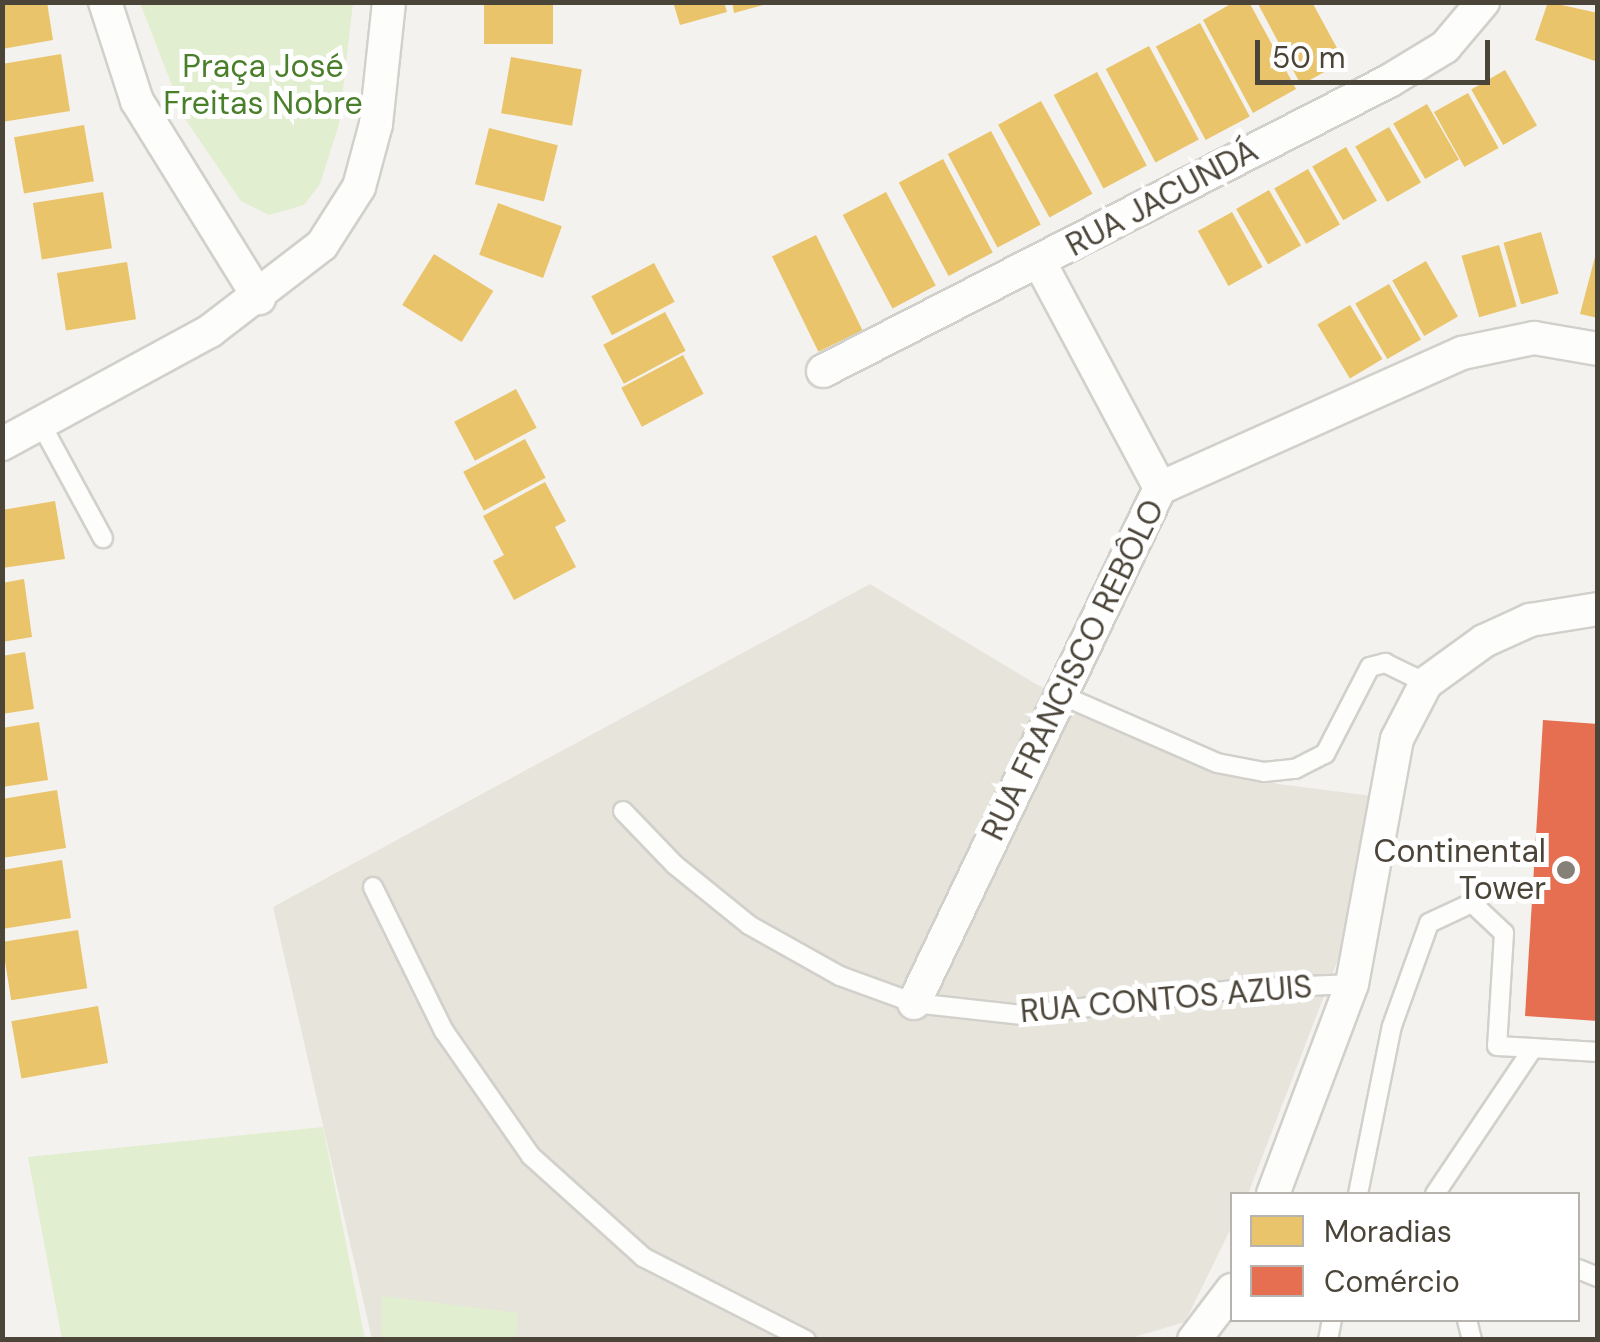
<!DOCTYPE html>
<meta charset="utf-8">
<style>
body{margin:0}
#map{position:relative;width:1600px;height:1342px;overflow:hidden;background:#f4f2ee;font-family:"DM Sans",sans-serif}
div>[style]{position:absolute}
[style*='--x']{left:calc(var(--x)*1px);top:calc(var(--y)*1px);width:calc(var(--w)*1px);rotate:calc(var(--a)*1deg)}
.residential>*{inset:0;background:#e7e4dc}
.green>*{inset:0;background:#e1eecf}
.homes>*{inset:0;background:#e9c46a;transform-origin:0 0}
.shops>*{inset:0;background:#e76f51}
.roads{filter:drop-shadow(2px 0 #d2d0cb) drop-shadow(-2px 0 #d2d0cb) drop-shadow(0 2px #d2d0cb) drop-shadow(0 -2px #d2d0cb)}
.lane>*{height:18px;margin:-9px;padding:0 9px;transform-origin:9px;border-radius:9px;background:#fdfdfc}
.street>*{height:32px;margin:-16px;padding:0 16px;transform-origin:16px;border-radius:16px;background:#fdfdfc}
.dots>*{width:28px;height:28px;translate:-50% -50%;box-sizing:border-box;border:5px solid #fff;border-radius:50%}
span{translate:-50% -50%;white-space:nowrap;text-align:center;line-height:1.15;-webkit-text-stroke:10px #fff;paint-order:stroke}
.park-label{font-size:32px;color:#4a7f2a}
.street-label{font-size:32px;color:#4b4439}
.poi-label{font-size:32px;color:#4b4439}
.right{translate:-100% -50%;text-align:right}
.frame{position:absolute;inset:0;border:5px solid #4b4439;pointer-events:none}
.legend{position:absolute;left:1230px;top:1192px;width:350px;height:130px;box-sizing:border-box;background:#fff;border:2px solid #b7b4b0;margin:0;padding:12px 18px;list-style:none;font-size:30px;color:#4b4439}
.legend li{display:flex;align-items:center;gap:20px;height:50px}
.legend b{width:50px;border:2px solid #b7b4b0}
.scale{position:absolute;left:1255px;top:40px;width:235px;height:45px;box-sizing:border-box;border:5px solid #4b4439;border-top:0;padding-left:12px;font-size:30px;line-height:35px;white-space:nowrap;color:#4b4439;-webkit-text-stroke:8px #fff;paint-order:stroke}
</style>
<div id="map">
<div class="residential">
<div style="clip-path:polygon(870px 584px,1036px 684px,1185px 760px,1279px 784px,1380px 797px,1362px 897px,1248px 1194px,1232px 1194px,1232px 1226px,1185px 1322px,1128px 1339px,372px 1339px,273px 907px)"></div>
</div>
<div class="green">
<div style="clip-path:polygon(140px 3px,353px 3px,339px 124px,320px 184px,304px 205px,269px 215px,241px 201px,185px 119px)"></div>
<div style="clip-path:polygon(323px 1127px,365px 1339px,62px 1339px,28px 1157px)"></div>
<div style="clip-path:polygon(382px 1296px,518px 1313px,516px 1339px,381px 1339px)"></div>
</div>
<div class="homes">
<div style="clip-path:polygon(2px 2px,47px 2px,53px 40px,2px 49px)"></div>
<div style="left:484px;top:2px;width:69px;height:42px"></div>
<div style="clip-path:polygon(673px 2px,724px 2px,727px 12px,680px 25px)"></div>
<div style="clip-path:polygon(732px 2px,767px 2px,767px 4px,734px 13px)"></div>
<div style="clip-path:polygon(1234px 2px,1249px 2px,1296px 89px,1253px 113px,1203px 20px)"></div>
<div style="clip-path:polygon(1257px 2px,1312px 2px,1344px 61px,1301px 85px)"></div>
<div style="clip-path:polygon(1548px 2px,1598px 13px,1598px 62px,1535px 40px)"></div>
<div style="left:1200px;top:23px;width:106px;height:50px;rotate:62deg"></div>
<div style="left:1149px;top:46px;width:106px;height:49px;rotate:62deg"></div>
<div style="clip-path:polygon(61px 54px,70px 111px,2px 122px,2px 64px)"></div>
<div style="left:511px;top:57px;width:72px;height:57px;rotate:10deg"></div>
<div style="left:1505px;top:70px;width:64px;height:39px;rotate:60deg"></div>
<div style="left:1097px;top:72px;width:106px;height:49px;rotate:62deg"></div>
<div style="left:1468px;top:93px;width:63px;height:39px;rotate:61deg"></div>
<div style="left:1041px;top:101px;width:106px;height:49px;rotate:61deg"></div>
<div style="left:1427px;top:104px;width:64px;height:39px;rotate:60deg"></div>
<div style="left:84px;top:125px;width:57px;height:71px;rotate:80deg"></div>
<div style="left:1389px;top:127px;width:64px;height:39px;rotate:60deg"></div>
<div style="left:489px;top:128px;width:71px;height:58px;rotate:14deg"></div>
<div style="left:991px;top:131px;width:106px;height:49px;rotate:62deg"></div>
<div style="left:1346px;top:147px;width:62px;height:39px;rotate:60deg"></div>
<div style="left:943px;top:159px;width:106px;height:50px;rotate:62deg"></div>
<div style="left:1308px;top:169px;width:64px;height:39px;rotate:60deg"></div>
<div style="left:1269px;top:190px;width:64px;height:38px;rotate:60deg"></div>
<div style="left:103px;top:192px;width:57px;height:71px;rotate:81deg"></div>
<div style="left:886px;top:192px;width:106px;height:49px;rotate:62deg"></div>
<div style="left:498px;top:203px;width:68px;height:55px;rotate:20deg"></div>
<div style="left:1232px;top:212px;width:63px;height:39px;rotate:61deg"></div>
<div style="left:1541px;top:232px;width:64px;height:39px;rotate:74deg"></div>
<div style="left:816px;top:235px;width:106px;height:49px;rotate:64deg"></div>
<div style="left:1499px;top:245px;width:64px;height:39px;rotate:74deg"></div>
<div style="clip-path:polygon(1596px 253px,1598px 253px,1598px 318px,1580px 314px)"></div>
<div style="left:434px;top:254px;width:70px;height:60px;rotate:32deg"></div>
<div style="left:1426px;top:261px;width:64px;height:39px;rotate:60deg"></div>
<div style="left:127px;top:262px;width:58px;height:71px;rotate:81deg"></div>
<div style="left:654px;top:263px;width:44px;height:71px;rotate:62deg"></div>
<div style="left:1389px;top:284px;width:64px;height:39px;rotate:60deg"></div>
<div style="left:1350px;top:305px;width:63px;height:38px;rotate:59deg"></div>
<div style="left:665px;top:312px;width:44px;height:70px;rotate:62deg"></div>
<div style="left:683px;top:355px;width:44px;height:70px;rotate:62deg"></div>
<div style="left:516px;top:389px;width:44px;height:70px;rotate:62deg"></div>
<div style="left:525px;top:439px;width:44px;height:70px;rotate:62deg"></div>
<div style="clip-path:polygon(545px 482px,566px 521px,555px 527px,576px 567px,514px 600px,493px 561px,504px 555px,483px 516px)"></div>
<div style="clip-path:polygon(55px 501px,65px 559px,2px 568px,2px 510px)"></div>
<div style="clip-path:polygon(24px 579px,32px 637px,2px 642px,2px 583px)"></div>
<div style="clip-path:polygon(25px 652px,34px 709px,2px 714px,2px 656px)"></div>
<div style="clip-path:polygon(39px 722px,48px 780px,2px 787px,2px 728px)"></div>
<div style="clip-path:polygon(57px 790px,66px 848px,2px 858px,2px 799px)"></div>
<div style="clip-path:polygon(62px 860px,71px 918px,2px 929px,2px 870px)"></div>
<div style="left:78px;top:930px;width:59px;height:77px;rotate:81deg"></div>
<div style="left:98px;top:1006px;width:58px;height:88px;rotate:80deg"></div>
</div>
<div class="shops">
<div style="clip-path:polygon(1543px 720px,1598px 724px,1598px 1021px,1525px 1016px)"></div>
</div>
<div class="roads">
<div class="lane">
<div style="--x:41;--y:424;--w:130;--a:61.5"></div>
<div style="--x:1059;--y:694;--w:172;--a:23.6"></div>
<div style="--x:1217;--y:763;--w:48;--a:10.8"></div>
<div style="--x:1264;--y:772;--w:31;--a:-6"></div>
<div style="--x:1295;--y:769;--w:34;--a:-27"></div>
<div style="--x:1325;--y:754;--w:98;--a:-62.7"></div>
<div style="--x:1370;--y:667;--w:16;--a:-15"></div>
<div style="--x:1385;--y:663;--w:46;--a:26"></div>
<div style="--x:623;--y:811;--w:75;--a:46.1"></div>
<div style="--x:675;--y:865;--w:95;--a:39"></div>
<div style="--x:749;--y:925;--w:104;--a:29.3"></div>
<div style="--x:840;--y:976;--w:79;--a:20"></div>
<div style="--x:914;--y:1003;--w:109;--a:6.3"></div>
<div style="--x:1022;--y:1015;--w:219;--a:-6.8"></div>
<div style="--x:1239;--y:989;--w:113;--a:-2.5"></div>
<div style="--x:373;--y:887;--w:161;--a:63.8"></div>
<div style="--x:444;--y:1031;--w:152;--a:55.2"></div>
<div style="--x:531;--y:1156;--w:151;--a:42"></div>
<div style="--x:643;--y:1257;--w:183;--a:27"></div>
<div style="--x:1358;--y:1194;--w:171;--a:-78.6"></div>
<div style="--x:1392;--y:1026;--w:109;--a:-70.2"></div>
<div style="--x:1429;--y:923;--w:47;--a:-24.9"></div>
<div style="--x:1472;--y:903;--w:44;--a:43.2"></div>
<div style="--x:1504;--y:933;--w:113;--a:93.5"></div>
<div style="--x:1497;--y:1046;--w:36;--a:3"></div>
<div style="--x:1435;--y:1194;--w:176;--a:-56.1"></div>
<div style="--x:1533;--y:1048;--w:65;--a:3.5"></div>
<div style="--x:1578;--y:1269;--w:22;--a:22"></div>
<div style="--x:1467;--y:1320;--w:21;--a:76"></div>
<div style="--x:1328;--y:1340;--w:20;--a:-79"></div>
</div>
<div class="street">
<div style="--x:105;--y:2;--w:104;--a:72.1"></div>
<div style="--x:137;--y:101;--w:232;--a:58.2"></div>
<div style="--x:1040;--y:263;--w:255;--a:61.9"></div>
<div style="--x:823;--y:371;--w:636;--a:-27.13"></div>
<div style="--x:1389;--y:81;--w:66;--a:-31.3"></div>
<div style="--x:1445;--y:47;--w:59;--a:-49.8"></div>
<div style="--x:2;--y:444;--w:237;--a:-28.5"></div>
<div style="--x:210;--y:331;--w:141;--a:-37.5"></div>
<div style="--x:322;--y:245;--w:69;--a:-57.5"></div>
<div style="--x:359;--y:187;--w:65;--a:-74.9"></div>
<div style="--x:376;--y:124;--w:123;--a:-83.9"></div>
<div style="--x:914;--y:1003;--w:571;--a:-64.47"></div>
<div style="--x:1160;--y:488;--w:331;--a:-24.1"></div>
<div style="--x:1462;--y:353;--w:74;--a:-11.8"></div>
<div style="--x:1534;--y:338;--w:65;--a:9.8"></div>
<div style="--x:1273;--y:1194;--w:224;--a:-69.4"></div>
<div style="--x:1352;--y:984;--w:249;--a:-79.6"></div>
<div style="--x:1397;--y:739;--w:63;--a:-62.6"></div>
<div style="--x:1426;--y:683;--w:72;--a:-35.9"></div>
<div style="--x:1484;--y:641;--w:51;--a:-24.5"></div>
<div style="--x:1530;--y:620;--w:69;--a:-9.2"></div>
<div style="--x:1194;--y:1340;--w:63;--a:-52.8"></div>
</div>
</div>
<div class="dots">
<div style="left:1566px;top:870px;background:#868178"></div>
</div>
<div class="park-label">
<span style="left:263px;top:85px">Praça José<br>Freitas Nobre</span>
</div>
<div class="street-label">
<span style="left:1162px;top:198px;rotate:-28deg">RUA JACUNDÁ</span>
<span style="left:1073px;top:670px;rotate:-64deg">RUA FRANCISCO REBÔLO</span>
<span style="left:1166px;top:999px;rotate:-5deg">RUA CONTOS AZUIS</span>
</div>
<div class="poi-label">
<span class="right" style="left:1546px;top:870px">Continental<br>Tower</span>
</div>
<div class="frame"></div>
<ul class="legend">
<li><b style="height:28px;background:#e9c46a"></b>Moradias</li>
<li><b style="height:28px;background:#e76f51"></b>Comércio</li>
</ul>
<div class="scale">50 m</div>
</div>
